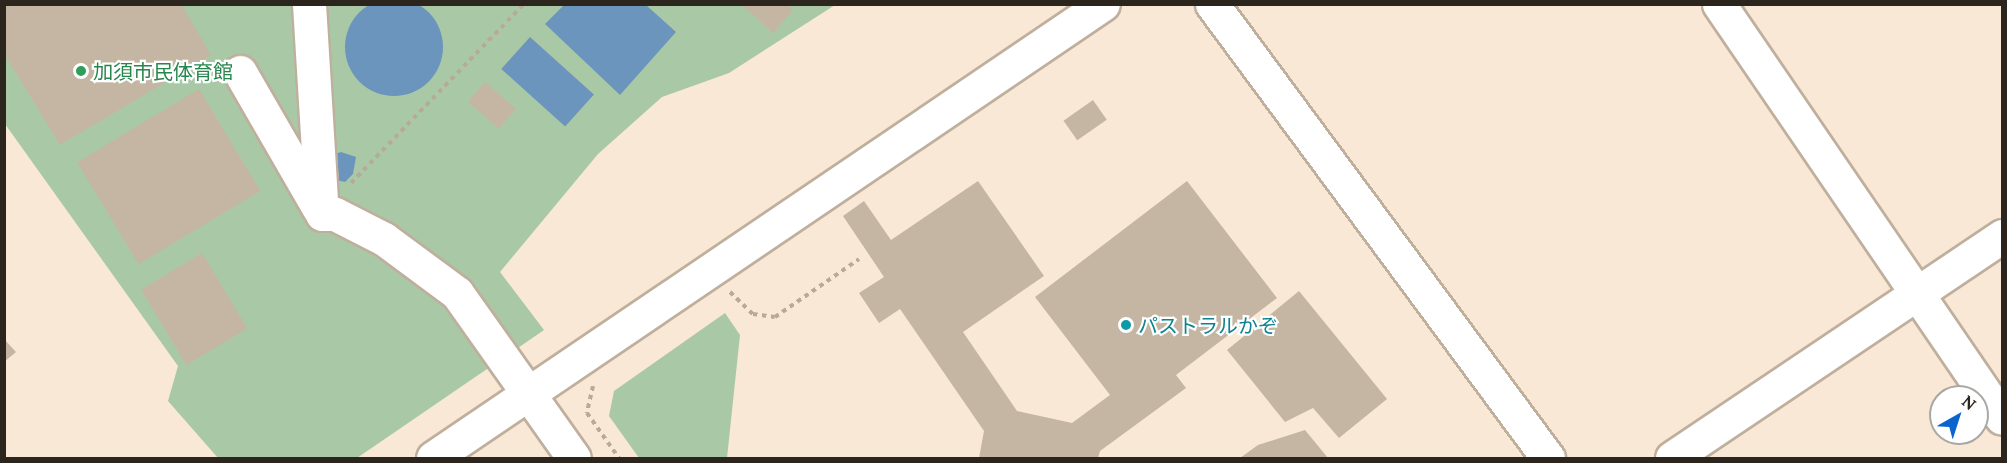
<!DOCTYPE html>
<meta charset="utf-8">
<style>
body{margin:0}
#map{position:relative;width:2007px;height:463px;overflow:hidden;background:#f9e8d5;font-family:Lora,"Noto Sans JP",serif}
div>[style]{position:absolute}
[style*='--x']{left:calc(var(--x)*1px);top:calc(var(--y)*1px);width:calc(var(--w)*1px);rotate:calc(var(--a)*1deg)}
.green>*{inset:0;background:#a9c9a6}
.water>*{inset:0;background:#6c95bd;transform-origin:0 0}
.round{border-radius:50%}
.building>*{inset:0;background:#c5b5a3;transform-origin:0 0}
.path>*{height:4px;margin-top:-2px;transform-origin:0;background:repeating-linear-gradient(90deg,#b8aa9b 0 4.5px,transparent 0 9px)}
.roads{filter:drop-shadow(2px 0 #bfaf9d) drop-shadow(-2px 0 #bfaf9d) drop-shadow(0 2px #bfaf9d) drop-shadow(0 -2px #bfaf9d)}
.minor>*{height:33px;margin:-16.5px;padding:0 16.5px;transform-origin:16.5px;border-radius:16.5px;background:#fff}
.dots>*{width:16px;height:16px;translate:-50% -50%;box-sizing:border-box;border:3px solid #fff;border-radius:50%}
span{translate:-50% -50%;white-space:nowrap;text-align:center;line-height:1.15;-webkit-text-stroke:4.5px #fff;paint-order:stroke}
.leisure-label{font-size:20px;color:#27864d}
.left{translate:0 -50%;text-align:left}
.culture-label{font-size:20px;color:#0d838f}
.frame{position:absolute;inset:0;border:6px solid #2b251e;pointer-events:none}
.north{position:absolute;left:1929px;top:385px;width:60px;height:60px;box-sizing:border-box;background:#fff;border:2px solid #aaa8a5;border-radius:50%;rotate:39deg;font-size:16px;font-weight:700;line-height:24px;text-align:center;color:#2b251e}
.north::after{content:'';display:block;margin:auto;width:21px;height:27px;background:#0b64cd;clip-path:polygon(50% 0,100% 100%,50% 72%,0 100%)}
</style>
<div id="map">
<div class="green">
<div style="clip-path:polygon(4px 5px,835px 5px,729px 73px,662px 97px,598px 154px,500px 272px,544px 330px,357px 458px,218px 458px,168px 401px,178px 366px,5px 124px)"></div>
<div style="clip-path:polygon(725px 313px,740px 335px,727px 458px,639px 458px,609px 416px,614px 391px)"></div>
</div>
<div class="water">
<div class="round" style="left:345px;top:-2px;width:98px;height:98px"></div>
<div style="clip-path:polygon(564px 5px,646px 5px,676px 32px,620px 95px,545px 24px)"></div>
<div style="left:530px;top:37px;width:86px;height:43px;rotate:42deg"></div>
<div style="clip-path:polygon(341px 152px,356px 157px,353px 174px,345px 182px,328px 178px,323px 158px)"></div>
</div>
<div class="building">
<div style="clip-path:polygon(4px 4px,181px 4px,211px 55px,60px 145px,4px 53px)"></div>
<div style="clip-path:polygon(741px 4px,787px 4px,793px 10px,773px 33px)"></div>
<div style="left:485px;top:82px;width:41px;height:26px;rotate:41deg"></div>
<div style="left:199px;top:89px;width:119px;height:142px;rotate:59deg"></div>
<div style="left:1093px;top:100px;width:24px;height:36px;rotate:55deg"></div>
<div style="clip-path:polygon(978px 181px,1044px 276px,963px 332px,1017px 411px,1072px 423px,1110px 395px,1035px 297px,1187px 181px,1277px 298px,1176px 375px,1186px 388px,1100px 451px,1098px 458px,979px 458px,984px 431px,900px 309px,879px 323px,859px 293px,884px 277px,843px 216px,864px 201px,891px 240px)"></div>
<div style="left:202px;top:253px;width:88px;height:71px;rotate:59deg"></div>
<div style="clip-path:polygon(1299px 291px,1387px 399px,1339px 438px,1313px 408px,1285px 422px,1227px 350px)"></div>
<div style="clip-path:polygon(4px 339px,16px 352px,4px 362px)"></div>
<div style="clip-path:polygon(1305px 430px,1328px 458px,1240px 458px,1258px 445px)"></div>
</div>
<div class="path">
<div style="--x:351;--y:183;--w:249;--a:-46"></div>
<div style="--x:730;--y:292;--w:32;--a:44"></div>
<div style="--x:753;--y:314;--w:22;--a:8"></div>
<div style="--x:775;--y:317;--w:102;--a:-34.6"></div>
<div style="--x:593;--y:386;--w:28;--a:103"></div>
<div style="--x:587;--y:413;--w:55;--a:54.6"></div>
</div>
<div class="roads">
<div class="minor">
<div style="--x:309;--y:4;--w:210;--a:86.5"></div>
<div style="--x:322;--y:214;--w:13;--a:0"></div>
<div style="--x:335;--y:214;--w:55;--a:27"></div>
<div style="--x:384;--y:239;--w:91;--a:36.5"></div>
<div style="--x:457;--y:293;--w:202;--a:54.7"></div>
<div style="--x:1212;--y:4;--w:565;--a:53.5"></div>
<div style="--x:1719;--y:4;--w:501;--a:55.64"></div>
<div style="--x:240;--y:72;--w:156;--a:60"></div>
<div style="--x:433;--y:458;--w:809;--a:-34.12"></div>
<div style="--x:1672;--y:458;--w:398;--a:-33.9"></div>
</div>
</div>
<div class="dots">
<div style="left:81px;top:71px;background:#2e9e5b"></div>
<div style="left:1126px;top:325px;background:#0f9aa8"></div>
</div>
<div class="leisure-label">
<span class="left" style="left:93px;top:71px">加須市民体育館</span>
</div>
<div class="culture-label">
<span class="left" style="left:1138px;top:325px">パストラルかぞ</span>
</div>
<div class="frame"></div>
<div class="north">N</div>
</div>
